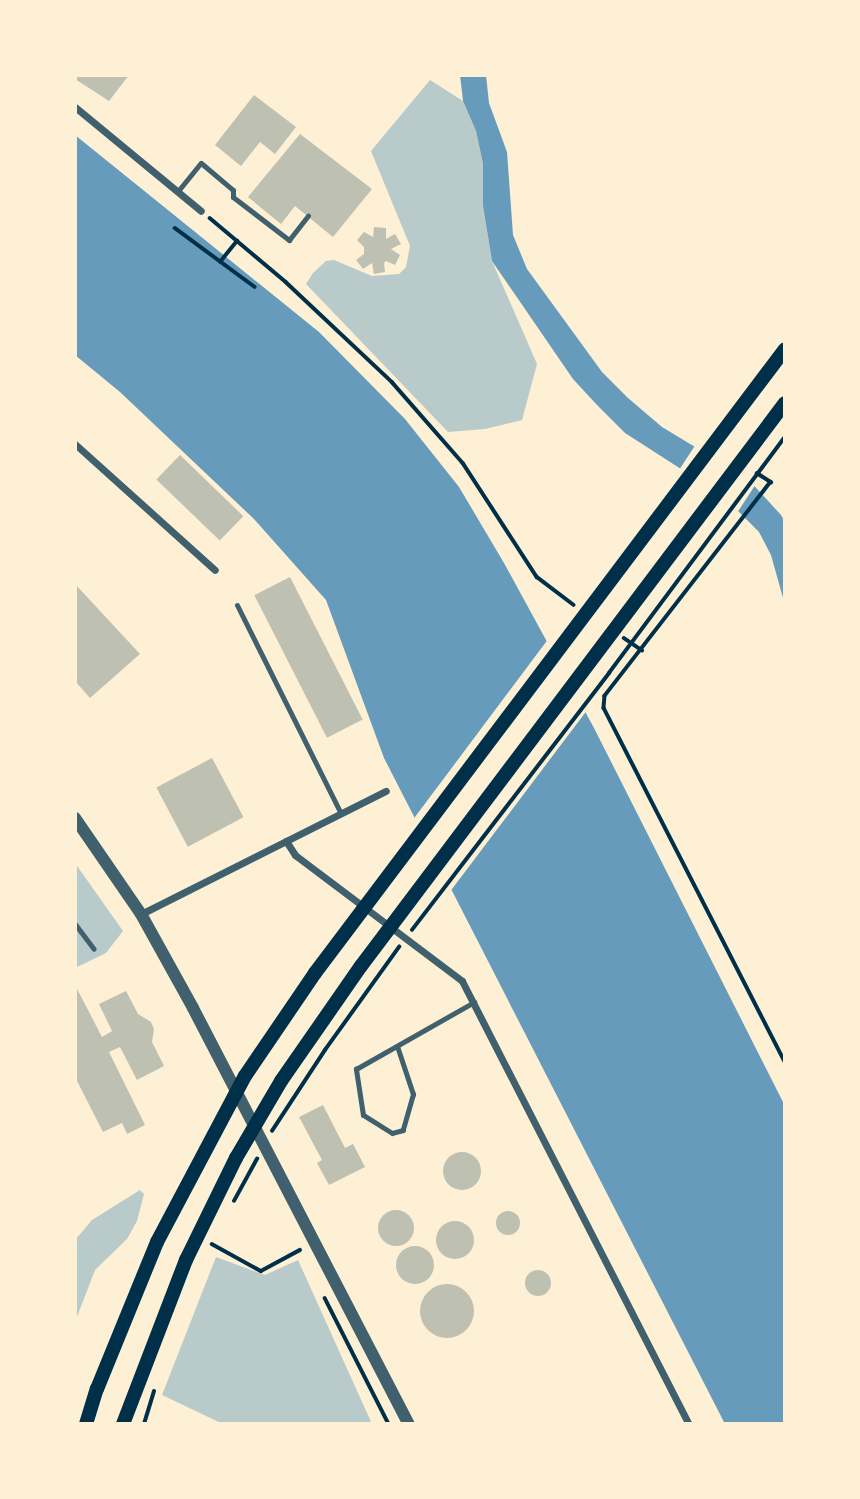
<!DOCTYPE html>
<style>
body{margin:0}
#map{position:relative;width:860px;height:1499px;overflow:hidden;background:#fdf0d5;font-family:"Public Sans",sans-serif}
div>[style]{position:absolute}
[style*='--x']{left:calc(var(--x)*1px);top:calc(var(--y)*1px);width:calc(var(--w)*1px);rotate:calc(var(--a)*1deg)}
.green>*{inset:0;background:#b9caca}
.water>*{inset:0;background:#669bbc}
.pier>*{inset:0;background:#fdf0d5;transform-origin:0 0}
.building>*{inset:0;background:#bec0b2;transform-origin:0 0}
.round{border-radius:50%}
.path>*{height:3.5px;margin:-1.75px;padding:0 1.75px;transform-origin:1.75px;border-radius:1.75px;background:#003049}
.service>*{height:5px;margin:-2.5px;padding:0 2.5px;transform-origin:2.5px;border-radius:2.5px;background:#3f606c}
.minor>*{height:7px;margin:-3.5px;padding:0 3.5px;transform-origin:3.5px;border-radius:3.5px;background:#3f606c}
.tertiary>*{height:12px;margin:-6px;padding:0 6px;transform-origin:6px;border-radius:6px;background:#3f606c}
.secondary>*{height:14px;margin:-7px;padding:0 7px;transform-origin:7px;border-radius:7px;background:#003049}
span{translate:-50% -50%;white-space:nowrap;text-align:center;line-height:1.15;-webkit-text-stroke:7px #fdf0d5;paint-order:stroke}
.frame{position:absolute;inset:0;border:77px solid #fdf0d5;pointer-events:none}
</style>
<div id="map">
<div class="green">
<div style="clip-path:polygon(430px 80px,463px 101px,476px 131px,483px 164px,483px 206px,492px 261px,537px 364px,522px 420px,485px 429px,448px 432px,306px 284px,313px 273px,326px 261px,334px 260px,372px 276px,399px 274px,406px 267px,410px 246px,371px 151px)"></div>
<div style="clip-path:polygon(75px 863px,123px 931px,106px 953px,75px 968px)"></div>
<div style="clip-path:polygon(140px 1190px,144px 1194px,137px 1221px,127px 1239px,95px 1270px,75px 1322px,75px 1240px,92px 1220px)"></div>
<div style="clip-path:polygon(216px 1257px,265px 1275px,298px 1260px,372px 1424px,223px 1424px,162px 1395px)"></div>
</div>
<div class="water">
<div style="clip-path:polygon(460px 75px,486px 75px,489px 103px,507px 152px,513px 235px,527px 269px,602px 372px,628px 398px,662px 427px,748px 479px,781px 515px,785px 522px,785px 605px,771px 555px,759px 532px,723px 496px,625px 433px,597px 405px,573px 379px,492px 261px,483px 206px,483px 164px,476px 131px,463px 101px)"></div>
<div style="clip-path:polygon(75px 135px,319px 332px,405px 419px,459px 487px,504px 563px,594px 728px,785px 1106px,785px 1424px,725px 1424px,384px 758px,326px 600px,254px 519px,120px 392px,75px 355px)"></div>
</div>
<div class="pier">
<div style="left:696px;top:444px;width:72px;height:34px;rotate:33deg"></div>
<div style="clip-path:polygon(549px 638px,588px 709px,449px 893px,412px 821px)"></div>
</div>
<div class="building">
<div style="clip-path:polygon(75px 75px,129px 75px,109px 101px,75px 79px)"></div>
<div style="clip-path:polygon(254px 95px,296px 127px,275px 154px,260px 142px,241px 166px,215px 145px)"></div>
<div style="clip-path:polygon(300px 134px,372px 189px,333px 237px,295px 206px,281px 224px,248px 197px)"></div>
<div style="clip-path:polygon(374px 227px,386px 228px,386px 239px,395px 234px,401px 244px,391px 249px,400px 255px,395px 265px,386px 261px,384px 263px,385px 272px,374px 274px,372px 263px,363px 269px,356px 260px,364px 254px,364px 247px,357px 240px,364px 232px,373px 237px)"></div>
<div style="left:180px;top:455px;width:88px;height:34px;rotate:44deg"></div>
<div style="left:290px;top:577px;width:160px;height:40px;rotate:63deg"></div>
<div style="clip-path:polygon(75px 584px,140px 654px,90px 698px,75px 681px)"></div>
<div style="left:212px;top:758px;width:67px;height:63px;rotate:62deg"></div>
<div style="clip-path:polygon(75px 985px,102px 1037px,112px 1031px,99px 1004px,126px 991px,138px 1014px,151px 1022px,154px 1029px,152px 1042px,164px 1066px,137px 1080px,120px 1047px,109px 1052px,145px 1125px,127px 1134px,122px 1123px,103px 1132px,75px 1077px)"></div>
<div style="clip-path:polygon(323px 1105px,345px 1148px,353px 1144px,365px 1167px,329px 1185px,317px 1163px,322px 1160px,299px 1117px)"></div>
<div class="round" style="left:443px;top:1152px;width:38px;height:38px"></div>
<div class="round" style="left:378px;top:1210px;width:36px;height:36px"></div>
<div class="round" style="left:496px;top:1211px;width:24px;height:24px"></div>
<div class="round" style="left:436px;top:1221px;width:38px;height:38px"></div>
<div class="round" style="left:396px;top:1246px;width:38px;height:38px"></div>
<div class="round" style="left:525px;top:1270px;width:26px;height:26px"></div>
<div class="round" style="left:420px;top:1284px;width:54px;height:54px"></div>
</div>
<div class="path">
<div style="--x:210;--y:218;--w:99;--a:40.1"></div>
<div style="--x:286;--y:282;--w:146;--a:43.3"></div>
<div style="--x:392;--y:382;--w:108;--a:48.8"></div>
<div style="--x:463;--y:463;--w:136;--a:57"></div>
<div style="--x:537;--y:577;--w:46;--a:37.1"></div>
<div style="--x:175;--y:228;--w:99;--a:36.4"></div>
<div style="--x:220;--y:262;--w:27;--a:-51"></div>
<div style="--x:757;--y:473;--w:17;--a:33"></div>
<div style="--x:771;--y:482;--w:271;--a:127.8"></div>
<div style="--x:605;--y:696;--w:12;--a:95"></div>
<div style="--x:604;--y:708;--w:398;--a:62.9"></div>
<div style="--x:624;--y:638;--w:22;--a:34"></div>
<div style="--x:412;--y:930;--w:324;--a:-52.5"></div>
<div style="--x:609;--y:673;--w:294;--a:-53.3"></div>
<div style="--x:272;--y:1131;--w:97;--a:-56.8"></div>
<div style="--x:325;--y:1050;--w:127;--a:-54.3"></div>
<div style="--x:234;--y:1201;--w:48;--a:-61.3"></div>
<div style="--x:212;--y:1244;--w:56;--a:28.9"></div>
<div style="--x:261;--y:1271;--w:44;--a:-28.3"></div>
<div style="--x:325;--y:1298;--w:141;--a:63.1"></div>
<div style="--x:144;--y:1424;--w:34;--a:-73"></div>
</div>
<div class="service">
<div style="--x:178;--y:191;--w:36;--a:-51"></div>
<div style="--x:201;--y:163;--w:42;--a:40.2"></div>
<div style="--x:233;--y:190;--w:7;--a:90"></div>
<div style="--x:233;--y:197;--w:71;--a:37.5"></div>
<div style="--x:289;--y:240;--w:31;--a:-52"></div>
<div style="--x:237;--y:605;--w:233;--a:63.5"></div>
<div style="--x:75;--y:924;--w:31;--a:53"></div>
<div style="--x:397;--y:1046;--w:51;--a:71.6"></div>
<div style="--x:413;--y:1094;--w:37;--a:106"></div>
<div style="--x:403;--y:1130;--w:11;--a:165"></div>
<div style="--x:392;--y:1133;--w:34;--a:-148"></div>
<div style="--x:363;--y:1115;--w:47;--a:-98.7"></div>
<div style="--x:356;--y:1069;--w:136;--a:-29.6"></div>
</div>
<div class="minor">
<div style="--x:75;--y:107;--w:163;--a:39.5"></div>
<div style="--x:75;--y:444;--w:188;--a:42"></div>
<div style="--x:286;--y:841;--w:17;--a:57"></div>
<div style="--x:295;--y:855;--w:209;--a:37"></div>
<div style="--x:462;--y:981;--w:498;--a:62.9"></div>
<div style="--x:141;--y:914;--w:274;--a:-26.7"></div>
</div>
<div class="tertiary">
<div style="--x:75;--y:818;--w:116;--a:55.5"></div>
<div style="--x:141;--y:914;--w:107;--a:61"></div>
<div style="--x:193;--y:1008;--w:469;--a:62.6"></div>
</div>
<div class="secondary">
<div style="--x:86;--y:1424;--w:37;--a:-73"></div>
<div style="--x:97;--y:1389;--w:159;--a:-67.8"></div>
<div style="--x:157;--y:1242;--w:188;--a:-62.1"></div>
<div style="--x:245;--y:1076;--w:125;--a:-55.8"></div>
<div style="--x:315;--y:973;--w:781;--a:-53.01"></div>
<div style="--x:123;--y:1424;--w:176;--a:-69"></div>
<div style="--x:186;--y:1260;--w:114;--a:-63.9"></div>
<div style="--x:236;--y:1158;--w:89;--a:-59.7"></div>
<div style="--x:281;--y:1081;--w:140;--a:-55.2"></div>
<div style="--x:361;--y:966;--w:705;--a:-53.02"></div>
</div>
<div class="frame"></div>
</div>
